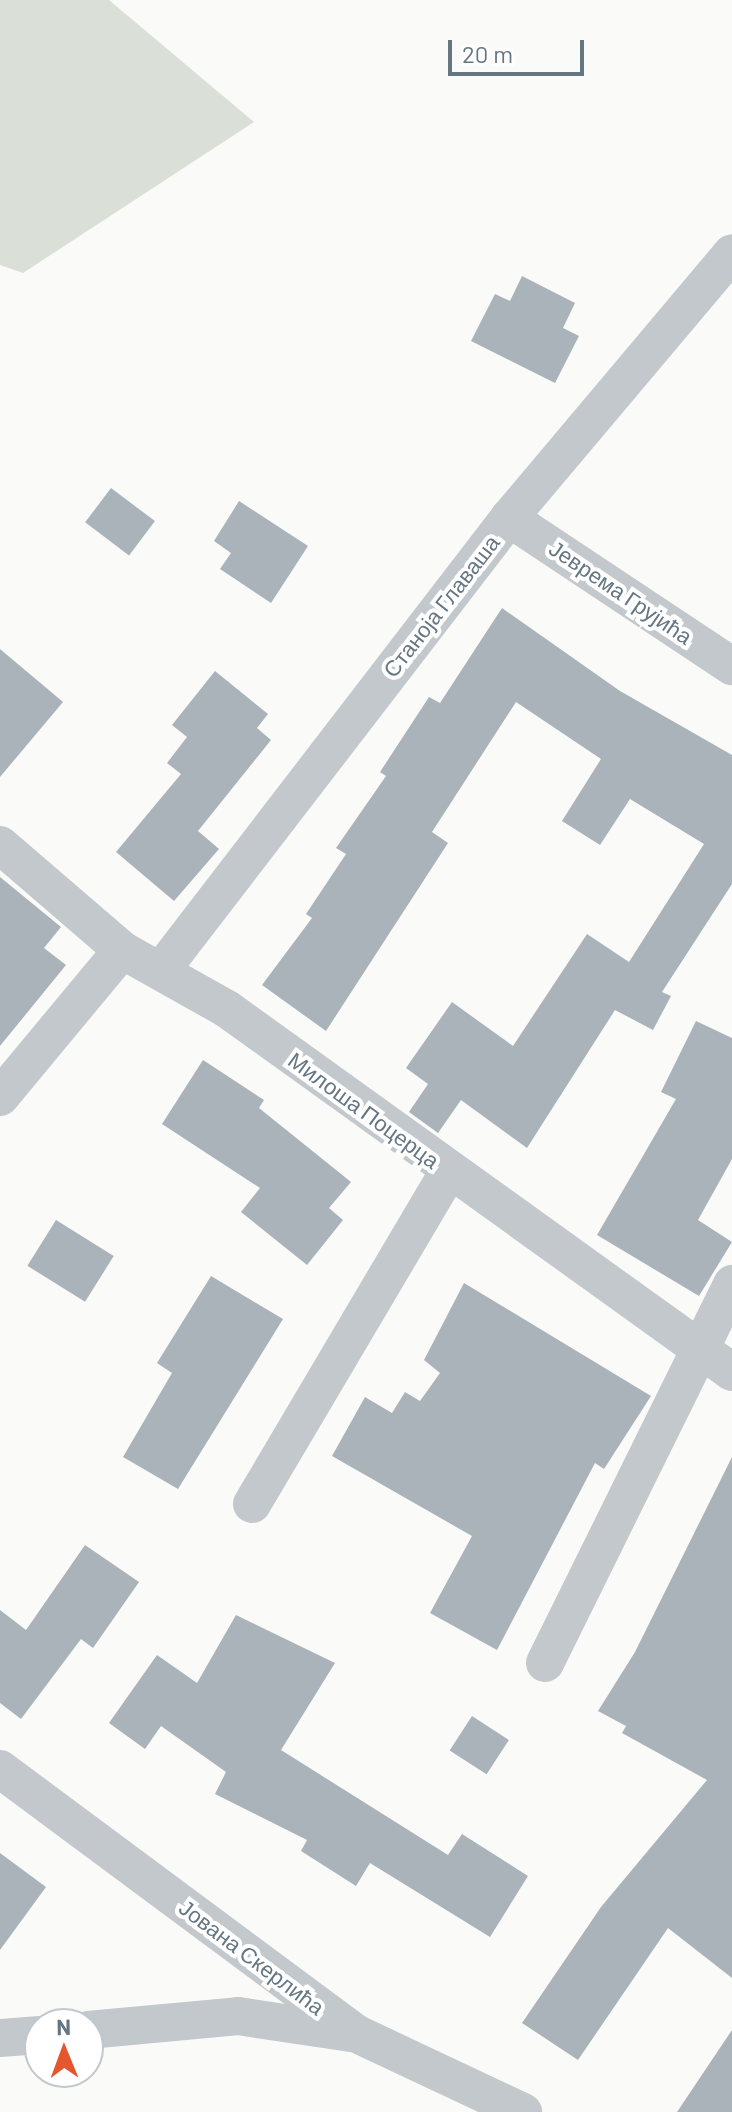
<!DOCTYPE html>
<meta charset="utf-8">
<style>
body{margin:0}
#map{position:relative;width:732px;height:2112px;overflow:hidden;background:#fafaf8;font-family:Barlow,sans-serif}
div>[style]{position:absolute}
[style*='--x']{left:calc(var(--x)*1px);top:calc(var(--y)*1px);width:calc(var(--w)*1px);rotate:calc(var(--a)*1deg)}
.green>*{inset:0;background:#dadfd7}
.building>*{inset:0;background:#aab3b9;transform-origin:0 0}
.street>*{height:38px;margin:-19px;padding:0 19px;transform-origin:19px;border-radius:19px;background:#c3c8cc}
span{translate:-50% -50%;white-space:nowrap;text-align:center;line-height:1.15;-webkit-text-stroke:8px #fff;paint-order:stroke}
.street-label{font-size:22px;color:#657683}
.north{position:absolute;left:24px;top:2008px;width:80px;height:80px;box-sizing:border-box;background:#fff;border:2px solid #c1c8cd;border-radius:50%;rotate:359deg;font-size:22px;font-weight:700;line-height:32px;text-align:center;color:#657683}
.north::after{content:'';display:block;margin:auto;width:28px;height:36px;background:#e4572e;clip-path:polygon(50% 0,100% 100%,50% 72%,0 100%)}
.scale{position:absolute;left:448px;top:40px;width:136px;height:36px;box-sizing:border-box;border:4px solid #657683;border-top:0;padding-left:10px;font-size:24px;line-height:28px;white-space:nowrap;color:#657683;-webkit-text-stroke:6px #fff;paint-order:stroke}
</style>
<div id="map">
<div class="green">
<div style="clip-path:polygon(0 0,109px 0,254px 122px,23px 273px,0 265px)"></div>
</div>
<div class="building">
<div style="clip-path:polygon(522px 276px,575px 303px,563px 328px,579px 336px,555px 383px,471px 341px,495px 294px,510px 301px)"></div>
<div style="left:111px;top:488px;width:55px;height:43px;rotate:37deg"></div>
<div style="clip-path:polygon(239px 501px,308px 546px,271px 603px,220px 569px,231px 553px,214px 541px)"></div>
<div style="clip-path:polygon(502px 608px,620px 691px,732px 755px,732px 884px,662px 992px,671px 996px,653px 1030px,615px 1010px,527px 1148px,461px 1100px,438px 1133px,409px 1112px,428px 1084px,406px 1068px,452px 1002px,513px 1046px,587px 934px,629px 962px,704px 844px,630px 799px,600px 845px,562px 821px,601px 759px,516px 702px,432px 832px,448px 843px,326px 1031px,262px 985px,312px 918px,306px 914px,346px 854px,336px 848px,386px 776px,380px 772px,429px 697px,440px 703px)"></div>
<div style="clip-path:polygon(0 649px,63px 702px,0 777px)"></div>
<div style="clip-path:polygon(215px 671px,268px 714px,257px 728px,271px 740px,198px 831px,219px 849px,174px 901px,116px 852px,181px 774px,167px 763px,187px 737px,172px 725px)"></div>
<div style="clip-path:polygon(0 877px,61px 927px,44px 948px,66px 965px,0 1046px)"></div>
<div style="clip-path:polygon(696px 1021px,732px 1038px,732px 1159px,698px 1220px,732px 1242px,699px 1296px,597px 1235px,676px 1099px,661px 1092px)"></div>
<div style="clip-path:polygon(203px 1060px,264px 1100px,259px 1108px,351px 1182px,329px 1208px,343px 1220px,307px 1265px,241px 1212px,260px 1188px,162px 1124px)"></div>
<div style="left:56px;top:1220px;width:68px;height:54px;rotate:32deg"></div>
<div style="clip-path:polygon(211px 1276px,283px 1319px,178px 1489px,123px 1457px,172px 1373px,157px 1363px)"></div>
<div style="clip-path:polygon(464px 1283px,651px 1396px,604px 1469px,595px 1463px,497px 1650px,430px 1613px,472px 1536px,332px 1456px,365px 1397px,392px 1413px,405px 1392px,420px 1401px,440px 1373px,424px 1360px)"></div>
<div style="clip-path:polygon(732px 1457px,732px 1978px,668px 1928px,578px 2060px,522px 2023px,601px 1907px,707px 1780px,622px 1733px,626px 1726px,598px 1711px,635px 1652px)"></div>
<div style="clip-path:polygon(85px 1545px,139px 1582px,93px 1648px,81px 1639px,21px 1719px,0 1703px,0 1610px,26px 1630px)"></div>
<div style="clip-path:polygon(236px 1615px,335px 1663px,281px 1750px,448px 1855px,462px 1834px,528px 1876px,490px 1937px,370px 1863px,356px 1886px,301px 1851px,307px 1840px,215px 1794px,226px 1772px,161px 1726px,145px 1749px,109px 1723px,157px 1655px,197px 1683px)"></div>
<div style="left:472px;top:1716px;width:44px;height:41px;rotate:33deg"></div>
<div style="clip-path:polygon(0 1853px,46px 1887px,0 1950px)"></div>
<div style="clip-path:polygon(732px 2030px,732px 2112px,677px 2112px)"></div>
</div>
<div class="street">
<div style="--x:509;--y:518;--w:268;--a:33.6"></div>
<div style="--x:0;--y:845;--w:161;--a:40.7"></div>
<div style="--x:122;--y:950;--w:120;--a:29.3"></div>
<div style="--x:227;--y:1009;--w:622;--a:35.71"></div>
<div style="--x:163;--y:968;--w:568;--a:-52.44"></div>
<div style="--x:509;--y:518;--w:346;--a:-49.9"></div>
<div style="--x:0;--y:1097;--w:191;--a:-50.3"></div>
<div style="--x:252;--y:1504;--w:387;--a:-59.4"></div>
<div style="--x:545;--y:1663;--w:423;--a:-63.7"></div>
<div style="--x:0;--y:1769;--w:442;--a:36.6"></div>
<div style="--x:355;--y:2033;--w:186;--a:25.2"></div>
<div style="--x:88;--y:2030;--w:151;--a:-5.3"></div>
<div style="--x:238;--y:2016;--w:114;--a:8.6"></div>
<div style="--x:0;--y:2038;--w:40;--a:-4.3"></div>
</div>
<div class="street-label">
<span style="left:621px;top:592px;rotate:34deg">Јеврема Грујића</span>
<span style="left:441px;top:606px;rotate:-52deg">Станоја Главаша</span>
<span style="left:364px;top:1110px;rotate:36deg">Милоша Поцерца</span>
<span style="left:252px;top:1957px;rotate:37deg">Јована Скерлића</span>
</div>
<div class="north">N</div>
<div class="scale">20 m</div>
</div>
